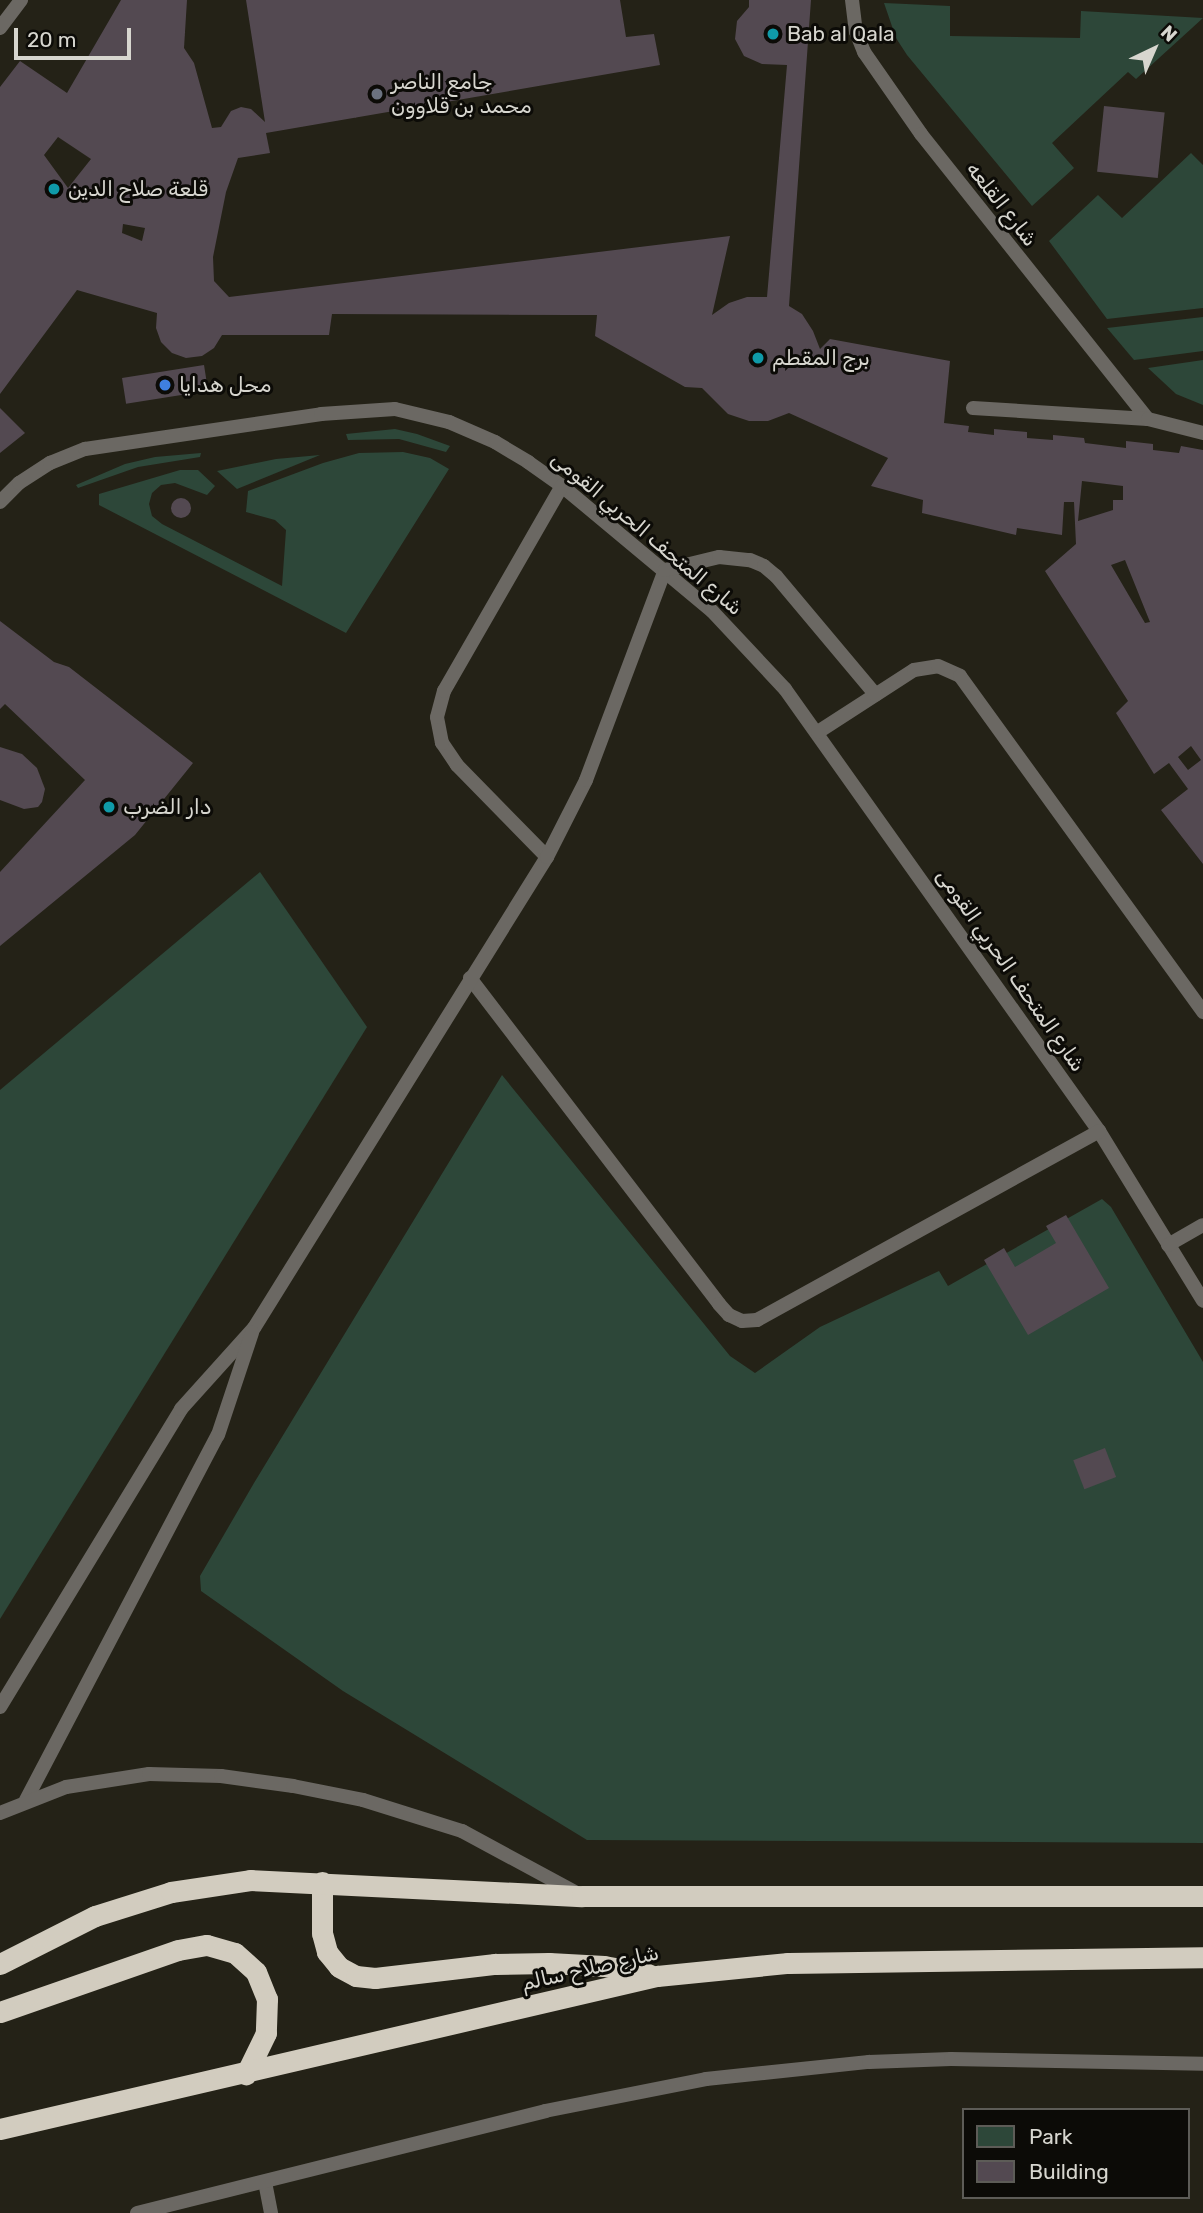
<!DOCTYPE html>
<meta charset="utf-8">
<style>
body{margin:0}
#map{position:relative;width:1203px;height:2213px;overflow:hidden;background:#242217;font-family:Rubik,"Noto Naskh Arabic",sans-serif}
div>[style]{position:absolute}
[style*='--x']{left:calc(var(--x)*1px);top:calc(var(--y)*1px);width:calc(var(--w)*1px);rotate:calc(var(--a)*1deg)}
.green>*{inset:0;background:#2d4739}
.building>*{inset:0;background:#534951;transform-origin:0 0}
.round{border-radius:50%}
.lane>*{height:14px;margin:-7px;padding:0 7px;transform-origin:7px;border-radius:7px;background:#6b6863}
.highway>*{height:21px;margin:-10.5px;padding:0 10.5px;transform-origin:10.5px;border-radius:10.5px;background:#d2ccbf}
.dots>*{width:19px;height:19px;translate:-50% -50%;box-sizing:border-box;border:4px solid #0c0b07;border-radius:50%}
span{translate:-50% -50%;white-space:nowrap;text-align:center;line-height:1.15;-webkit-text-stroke:6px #0c0b07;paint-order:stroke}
.poi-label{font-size:21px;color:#d7d6cf}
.left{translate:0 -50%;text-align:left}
.street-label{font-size:21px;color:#d7d6cf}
.legend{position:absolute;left:962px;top:2108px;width:228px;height:91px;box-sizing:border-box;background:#0c0b07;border:2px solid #5d5c57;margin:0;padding:9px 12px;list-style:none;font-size:21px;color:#d7d6cf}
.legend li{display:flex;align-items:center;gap:14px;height:35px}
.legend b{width:35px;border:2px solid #5d5c57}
.north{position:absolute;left:1119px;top:14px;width:70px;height:70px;-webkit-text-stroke:5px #0c0b07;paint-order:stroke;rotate:44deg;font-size:19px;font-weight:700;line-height:28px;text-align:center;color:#d7d6cf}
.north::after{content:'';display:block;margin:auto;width:24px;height:32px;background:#d7d6cf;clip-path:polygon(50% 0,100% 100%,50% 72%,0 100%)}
.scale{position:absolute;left:14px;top:28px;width:117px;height:32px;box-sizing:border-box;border:4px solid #d7d6cf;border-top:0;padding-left:9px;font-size:21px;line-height:24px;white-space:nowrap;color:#d7d6cf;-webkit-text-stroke:5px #0c0b07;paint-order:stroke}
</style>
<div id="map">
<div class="green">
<div style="clip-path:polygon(884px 3px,950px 6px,950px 36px,1080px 38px,1081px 11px,1203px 18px,1136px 79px,1128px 72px,1052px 143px,1074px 168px,1032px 206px,907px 55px,896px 38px)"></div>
<div style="clip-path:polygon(1191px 153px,1203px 165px,1203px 308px,1107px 319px,1049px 241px,1098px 195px,1122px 218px)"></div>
<div style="clip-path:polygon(1203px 317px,1203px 351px,1134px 360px,1107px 328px)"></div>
<div style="clip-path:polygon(1203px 360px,1203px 405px,1176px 394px,1148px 368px)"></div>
<div style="clip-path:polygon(395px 429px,417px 434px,450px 446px,446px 452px,399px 439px,348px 440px,346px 434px)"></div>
<div style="clip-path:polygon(403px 452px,430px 458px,449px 469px,346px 633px,99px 505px,99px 494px,180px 470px,198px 470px,215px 486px,207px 495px,175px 483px,161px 485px,152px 493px,149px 504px,152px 516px,162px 524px,282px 586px,286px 530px,275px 520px,246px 512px,248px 491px,323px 463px,359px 453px)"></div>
<div style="clip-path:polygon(201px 453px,200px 457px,138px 467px,78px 488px,76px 485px,125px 464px,155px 457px)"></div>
<div style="clip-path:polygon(320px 455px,237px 489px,217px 471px,276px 459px)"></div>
<div style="clip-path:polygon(260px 872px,367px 1027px,0 1619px,0 1090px)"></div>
<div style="clip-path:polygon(502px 1075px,730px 1356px,755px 1373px,820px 1327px,939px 1271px,948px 1286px,1102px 1199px,1111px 1207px,1203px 1362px,1203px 1843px,587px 1840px,343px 1691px,201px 1591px,200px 1576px,254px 1483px)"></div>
</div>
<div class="building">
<div style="clip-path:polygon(evenodd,121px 0,187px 0,184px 48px,194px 63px,212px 128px,221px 127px,231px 111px,241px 107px,251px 109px,265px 122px,246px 0,620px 0,626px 37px,654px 34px,660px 65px,266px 133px,270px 153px,238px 158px,226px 192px,213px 257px,214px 281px,229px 297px,730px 236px,712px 315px,729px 303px,747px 297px,767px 297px,787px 65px,762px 64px,744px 56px,735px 39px,737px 21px,749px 7px,749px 0,811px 0,789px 306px,802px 314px,813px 331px,820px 349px,830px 339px,950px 361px,944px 423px,969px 426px,968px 432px,994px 435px,994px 429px,1027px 432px,1027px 438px,1053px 440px,1053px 435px,1084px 438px,1085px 443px,1126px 448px,1126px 441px,1153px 444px,1153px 450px,1179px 453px,1181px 446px,1203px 450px,1203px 864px,1161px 810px,1188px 789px,1169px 763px,1154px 774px,1116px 713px,1128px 701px,1045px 571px,1076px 544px,1074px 502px,1064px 502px,1062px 535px,1017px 528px,1016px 535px,922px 513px,923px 500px,871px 486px,888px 458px,789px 413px,768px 421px,749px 421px,728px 414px,702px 388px,685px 387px,595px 336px,597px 315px,332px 314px,329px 335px,222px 335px,214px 348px,202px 356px,186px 358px,172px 353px,161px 342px,156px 328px,157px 313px,77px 290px,0 394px,0 87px,20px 61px,67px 93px,121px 0,58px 137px,91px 159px,68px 188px,44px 155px,58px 137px,121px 0,123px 224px,145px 228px,142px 241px,122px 233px,123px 224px,121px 0,1082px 481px,1123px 486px,1123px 500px,1113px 500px,1113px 510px,1078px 521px,1082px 481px,121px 0,1125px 560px,1150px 622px,1145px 623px,1111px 565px,1125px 560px,121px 0,1191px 746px,1201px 760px,1188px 770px,1178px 757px,1191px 746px)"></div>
<div style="left:1104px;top:106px;width:61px;height:66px;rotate:6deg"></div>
<div style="left:204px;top:365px;width:26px;height:83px;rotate:81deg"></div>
<div style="clip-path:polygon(0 408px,25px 433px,0 453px)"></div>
<div class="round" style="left:171px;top:498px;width:20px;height:20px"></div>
<div style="clip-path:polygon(0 621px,54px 662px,69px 667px,193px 763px,135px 835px,0 946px,0 872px,85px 780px,5px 704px,0 709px)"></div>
<div style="clip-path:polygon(0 747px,22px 754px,37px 768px,45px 789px,42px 802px,38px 807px,24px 809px,0 800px)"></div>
<div style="clip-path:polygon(1066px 1215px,1109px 1288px,1028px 1335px,984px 1260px,1004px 1248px,1015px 1267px,1056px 1243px,1046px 1226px)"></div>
<div style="left:1105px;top:1448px;width:31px;height:34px;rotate:69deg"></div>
</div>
<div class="lane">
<div style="--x:852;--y:0;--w:32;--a:83"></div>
<div style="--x:856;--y:32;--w:22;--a:68"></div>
<div style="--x:864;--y:52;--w:100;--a:55.2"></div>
<div style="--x:921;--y:134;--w:364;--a:51.5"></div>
<div style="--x:0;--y:28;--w:35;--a:-53"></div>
<div style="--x:973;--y:408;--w:175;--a:3.6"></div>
<div style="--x:1148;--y:419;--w:57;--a:14.3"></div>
<div style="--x:0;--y:502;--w:27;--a:-45"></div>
<div style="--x:19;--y:483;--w:37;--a:-33"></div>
<div style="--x:50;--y:463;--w:38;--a:-22"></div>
<div style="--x:85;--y:449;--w:239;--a:-8.4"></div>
<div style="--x:321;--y:414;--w:74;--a:-3.9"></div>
<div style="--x:395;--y:409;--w:56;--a:13.5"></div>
<div style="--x:449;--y:422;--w:50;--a:23.5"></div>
<div style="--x:495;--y:442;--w:39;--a:31"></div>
<div style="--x:528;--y:462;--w:42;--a:35.2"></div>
<div style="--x:562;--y:486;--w:195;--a:39.8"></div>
<div style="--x:712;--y:611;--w:107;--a:46.9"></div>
<div style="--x:785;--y:689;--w:542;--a:54.61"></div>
<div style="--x:1099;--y:1131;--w:199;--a:58.5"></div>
<div style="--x:818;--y:732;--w:114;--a:-32.9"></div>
<div style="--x:914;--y:670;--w:24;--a:-9"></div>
<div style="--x:938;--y:666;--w:24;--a:24"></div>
<div style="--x:960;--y:676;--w:415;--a:54.1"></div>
<div style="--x:547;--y:857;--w:129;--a:-134.4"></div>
<div style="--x:457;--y:765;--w:27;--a:-124"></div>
<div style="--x:442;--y:743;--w:26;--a:-101"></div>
<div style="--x:437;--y:717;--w:27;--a:-75"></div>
<div style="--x:444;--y:691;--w:237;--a:-60.1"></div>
<div style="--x:470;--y:978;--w:410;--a:52.6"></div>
<div style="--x:719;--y:1304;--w:15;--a:48"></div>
<div style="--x:729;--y:1315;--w:14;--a:25"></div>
<div style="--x:742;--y:1321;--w:15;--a:-4"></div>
<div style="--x:757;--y:1320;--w:391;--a:-28.9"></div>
<div style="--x:1168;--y:1245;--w:40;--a:-29.7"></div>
<div style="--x:0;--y:1707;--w:349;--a:-58.7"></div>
<div style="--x:181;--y:1409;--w:109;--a:-48"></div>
<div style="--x:254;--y:1328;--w:555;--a:-58.12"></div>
<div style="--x:547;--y:857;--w:86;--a:-63.1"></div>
<div style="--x:586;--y:780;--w:224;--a:-69.4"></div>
<div style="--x:665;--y:570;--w:56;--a:-13.5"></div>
<div style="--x:719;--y:557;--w:31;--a:6"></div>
<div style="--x:750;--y:560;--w:15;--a:23"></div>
<div style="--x:764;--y:566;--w:16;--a:40"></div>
<div style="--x:776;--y:576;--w:155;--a:50"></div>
<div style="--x:26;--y:1800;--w:412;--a:-62.3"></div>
<div style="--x:218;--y:1435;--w:108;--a:-71.6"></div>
<div style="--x:0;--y:1813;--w:71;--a:-21.5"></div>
<div style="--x:66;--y:1787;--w:84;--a:-8.9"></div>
<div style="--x:149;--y:1774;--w:72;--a:1.6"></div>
<div style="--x:221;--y:1776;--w:73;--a:7.9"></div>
<div style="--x:293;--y:1786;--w:71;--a:11.3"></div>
<div style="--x:363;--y:1800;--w:104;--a:17.4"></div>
<div style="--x:462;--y:1831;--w:128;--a:28.4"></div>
<div style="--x:265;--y:2182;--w:32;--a:79"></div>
<div style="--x:137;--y:2213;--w:421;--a:-14"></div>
<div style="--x:545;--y:2111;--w:164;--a:-11.2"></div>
<div style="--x:706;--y:2079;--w:164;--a:-6"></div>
<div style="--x:869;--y:2062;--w:82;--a:-2.1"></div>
<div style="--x:951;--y:2059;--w:252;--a:1.1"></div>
</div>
<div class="highway">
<div style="--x:322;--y:1882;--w:51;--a:90"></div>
<div style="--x:322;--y:1933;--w:20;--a:75"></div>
<div style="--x:327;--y:1952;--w:19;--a:51"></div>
<div style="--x:339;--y:1967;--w:19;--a:28"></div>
<div style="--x:356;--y:1976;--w:19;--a:6"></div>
<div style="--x:375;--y:1978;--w:121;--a:-6.7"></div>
<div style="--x:495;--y:1964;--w:54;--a:-1.1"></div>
<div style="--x:549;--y:1963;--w:55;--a:3.1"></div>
<div style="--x:604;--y:1966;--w:45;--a:10.3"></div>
<div style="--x:0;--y:1964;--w:106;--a:-26.8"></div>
<div style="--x:95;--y:1916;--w:80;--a:-17.5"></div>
<div style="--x:171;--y:1892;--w:80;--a:-8.6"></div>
<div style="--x:250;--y:1880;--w:332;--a:2.8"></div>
<div style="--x:582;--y:1896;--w:621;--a:0"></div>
<div style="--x:0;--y:2012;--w:188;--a:-19.2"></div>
<div style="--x:178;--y:1950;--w:29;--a:-10"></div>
<div style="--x:207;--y:1945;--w:29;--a:16"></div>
<div style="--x:235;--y:1953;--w:28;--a:42"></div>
<div style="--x:256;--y:1972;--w:29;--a:68"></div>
<div style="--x:267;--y:1999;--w:34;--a:92"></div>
<div style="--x:266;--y:2033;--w:46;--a:116"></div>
<div style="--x:0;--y:2129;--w:675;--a:-13.11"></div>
<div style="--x:657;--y:1976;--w:132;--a:-5.7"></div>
<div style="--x:788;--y:1963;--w:415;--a:-0.8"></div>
</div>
<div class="dots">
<div style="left:773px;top:34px;background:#0f9aa8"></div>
<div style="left:377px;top:94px;background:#6b7280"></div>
<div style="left:54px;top:189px;background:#0f9aa8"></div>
<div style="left:758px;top:358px;background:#0f9aa8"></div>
<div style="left:165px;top:385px;background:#3f7fe0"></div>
<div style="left:109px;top:807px;background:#0f9aa8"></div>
</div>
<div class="poi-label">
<span class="left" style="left:787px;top:34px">Bab al Qala</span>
<span class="left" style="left:391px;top:94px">جامع الناصر<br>محمد بن قلاوون</span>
<span class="left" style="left:68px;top:189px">قلعة صلاح الدين</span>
<span class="left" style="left:772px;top:358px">برج المقطم</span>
<span class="left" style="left:179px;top:385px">محل هدايا</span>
<span class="left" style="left:123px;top:807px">دار الضرب</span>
</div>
<div class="street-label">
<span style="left:1002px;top:204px;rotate:52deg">شارع القلعه</span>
<span style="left:647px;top:533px;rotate:40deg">شارع المتحف الحربي القومى</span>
<span style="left:1011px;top:970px;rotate:55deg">شارع المتحف الحربي القومى</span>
<span style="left:590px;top:1968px;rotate:-13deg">شارع صلاح سالم</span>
</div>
<ul class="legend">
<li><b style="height:19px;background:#2d4739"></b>Park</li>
<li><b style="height:19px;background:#534951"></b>Building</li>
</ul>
<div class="north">N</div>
<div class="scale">20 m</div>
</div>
